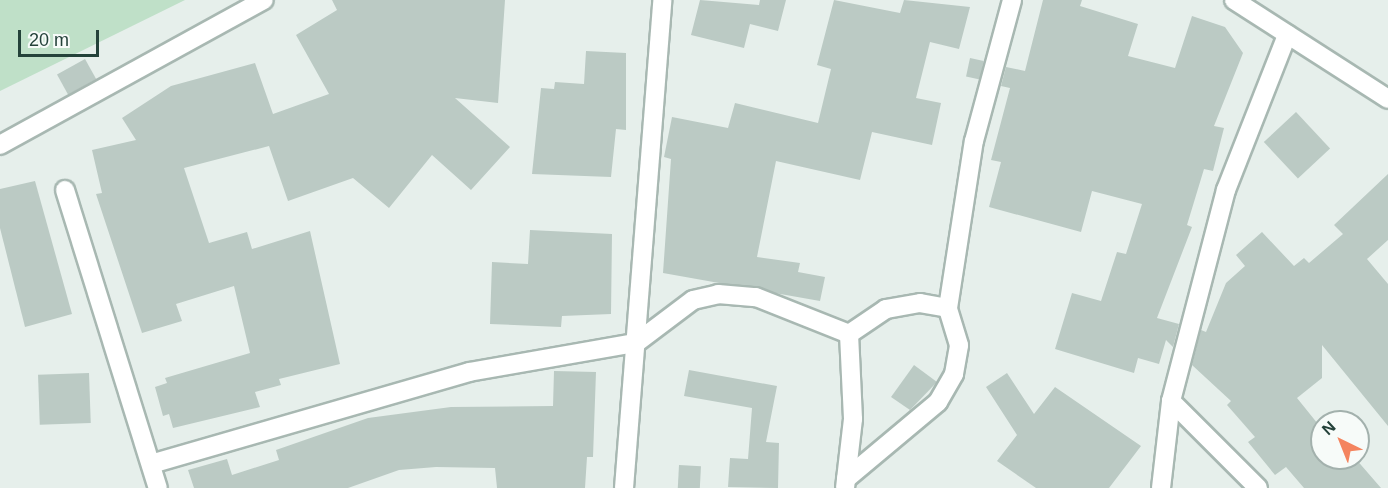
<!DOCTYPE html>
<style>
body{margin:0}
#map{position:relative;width:1388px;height:488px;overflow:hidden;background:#e6efeb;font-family:Arial,sans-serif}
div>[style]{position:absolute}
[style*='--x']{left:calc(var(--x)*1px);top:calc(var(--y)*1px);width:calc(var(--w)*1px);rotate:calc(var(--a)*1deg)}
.green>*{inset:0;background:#bfe0c8}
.building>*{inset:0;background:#bbcac4;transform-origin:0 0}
.roads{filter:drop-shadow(2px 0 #a8b8b2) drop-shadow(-2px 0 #a8b8b2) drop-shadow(0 2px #a8b8b2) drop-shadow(0 -2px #a8b8b2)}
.minor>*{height:18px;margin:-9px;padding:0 9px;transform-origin:9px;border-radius:9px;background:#fff}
span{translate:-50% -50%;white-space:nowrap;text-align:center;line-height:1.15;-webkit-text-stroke:5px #f7fbf9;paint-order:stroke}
.north{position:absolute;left:1310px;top:410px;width:60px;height:60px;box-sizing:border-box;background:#f7fbf9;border:2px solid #a3b1ad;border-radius:50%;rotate:317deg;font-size:16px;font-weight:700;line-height:24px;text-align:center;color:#24423a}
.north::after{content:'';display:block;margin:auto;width:21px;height:27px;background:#f4845f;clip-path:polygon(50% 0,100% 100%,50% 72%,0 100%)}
.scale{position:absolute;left:18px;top:30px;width:81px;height:27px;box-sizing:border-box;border:3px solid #24423a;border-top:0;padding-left:8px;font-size:18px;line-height:21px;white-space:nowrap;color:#24423a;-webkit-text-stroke:4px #f7fbf9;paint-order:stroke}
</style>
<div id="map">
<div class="green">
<div style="clip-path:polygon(0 0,185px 0,0 91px)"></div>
</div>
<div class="building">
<div style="clip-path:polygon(332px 0,505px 0,498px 103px,455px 98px,510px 147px,471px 190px,432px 155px,389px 208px,353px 178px,288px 201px,269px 146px,184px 168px,209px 243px,247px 232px,252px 249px,310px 231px,340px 364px,279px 379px,281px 385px,255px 392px,260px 407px,173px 428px,169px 414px,163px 416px,155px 387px,167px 383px,165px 378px,250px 353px,234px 286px,176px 304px,182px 321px,142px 333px,96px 194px,102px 193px,92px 150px,136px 140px,122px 118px,171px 86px,255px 63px,273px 114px,329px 94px,296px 35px,337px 10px)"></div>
<div style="clip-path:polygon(700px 0,759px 5px,760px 0,786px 0,778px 31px,750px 24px,744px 48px,691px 35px)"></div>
<div style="clip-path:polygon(834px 0,900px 13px,904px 0,970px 7px,959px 49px,930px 42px,916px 98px,941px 103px,932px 145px,872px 132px,860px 180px,776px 161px,757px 257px,800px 263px,798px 272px,825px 277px,820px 301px,663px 273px,671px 159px,664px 157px,672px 117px,728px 128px,735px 103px,818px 123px,831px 69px,817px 65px)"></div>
<div style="clip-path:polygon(1043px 0,1082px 0,1080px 6px,1138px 24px,1128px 56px,1175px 68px,1192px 16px,1225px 27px,1243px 53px,1214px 126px,1224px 128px,1213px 171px,1204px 169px,1187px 225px,1192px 227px,1157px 318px,1179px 324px,1173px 347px,1166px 340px,1159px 364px,1138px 358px,1134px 373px,1055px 349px,1072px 293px,1101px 301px,1117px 252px,1126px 254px,1142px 204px,1092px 191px,1081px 232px,989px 207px,1001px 162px,991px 160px,1010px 88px,1001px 86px,1006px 67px,1025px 71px)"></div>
<div style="clip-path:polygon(586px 51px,626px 53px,626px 130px,616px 129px,611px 177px,532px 174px,541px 88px,554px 89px,555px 82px,584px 84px)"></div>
<div style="left:970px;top:58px;width:14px;height:19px;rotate:12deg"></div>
<div style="left:85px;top:59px;width:23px;height:32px;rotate:61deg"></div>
<div style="left:1296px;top:112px;width:50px;height:44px;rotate:47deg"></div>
<div style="clip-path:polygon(1388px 174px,1388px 240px,1367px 259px,1388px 284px,1388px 426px,1322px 345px,1322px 378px,1297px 398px,1322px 429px,1322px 458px,1355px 458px,1381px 488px,1304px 488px,1286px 467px,1275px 475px,1248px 442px,1255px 437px,1227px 405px,1231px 401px,1192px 365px,1201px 330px,1206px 332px,1226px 283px,1245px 266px,1236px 255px,1262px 232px,1294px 266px,1304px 258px,1309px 263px,1343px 234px,1334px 225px)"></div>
<div style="clip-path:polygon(35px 181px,72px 314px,25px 327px,0 228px,0 189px)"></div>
<div style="clip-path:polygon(530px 230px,612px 234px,611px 314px,562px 316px,561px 327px,490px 324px,492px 262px,528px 264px)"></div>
<div style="clip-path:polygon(914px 365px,937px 382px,910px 410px,891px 397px)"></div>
<div style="clip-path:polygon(689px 370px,777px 386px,766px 442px,779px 443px,778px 488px,728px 487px,730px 458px,748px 459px,752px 408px,684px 396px)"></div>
<div style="clip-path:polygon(554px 371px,596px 372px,593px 457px,587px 457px,585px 488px,497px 488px,495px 468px,436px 467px,399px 470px,348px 488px,194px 488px,188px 470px,227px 459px,232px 475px,279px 460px,276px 450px,368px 418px,451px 407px,553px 406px)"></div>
<div style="left:89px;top:373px;width:50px;height:51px;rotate:88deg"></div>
<div style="clip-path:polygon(1007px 373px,1034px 414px,1055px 387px,1141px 446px,1109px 488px,1036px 488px,997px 461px,1017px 435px,986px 387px)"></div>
<div style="left:679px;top:465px;width:22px;height:23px;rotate:3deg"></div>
</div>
<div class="roads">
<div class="minor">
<div style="--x:1234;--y:0;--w:183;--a:32.7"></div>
<div style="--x:0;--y:145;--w:301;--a:-28.8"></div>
<div style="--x:65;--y:190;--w:312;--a:72.7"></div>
<div style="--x:948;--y:308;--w:169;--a:-81.2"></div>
<div style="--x:974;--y:141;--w:146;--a:-74.9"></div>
<div style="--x:1171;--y:401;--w:123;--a:45"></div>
<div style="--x:151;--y:464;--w:331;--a:-16.1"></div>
<div style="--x:469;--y:372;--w:169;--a:-9.9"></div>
<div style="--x:636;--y:343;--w:71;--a:-37"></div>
<div style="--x:693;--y:300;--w:26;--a:-13"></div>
<div style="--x:718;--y:294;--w:38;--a:5"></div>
<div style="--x:756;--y:297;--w:100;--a:21.7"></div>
<div style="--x:849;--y:334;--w:85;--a:87.3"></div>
<div style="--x:853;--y:419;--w:69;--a:96.6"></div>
<div style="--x:846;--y:479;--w:120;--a:-39.9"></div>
<div style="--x:938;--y:402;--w:32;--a:-60"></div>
<div style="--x:954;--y:374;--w:29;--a:-80"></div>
<div style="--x:959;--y:345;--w:39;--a:-107"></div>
<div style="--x:948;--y:308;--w:28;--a:-170"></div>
<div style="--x:920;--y:303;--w:35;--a:170"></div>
<div style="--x:886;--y:309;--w:45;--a:146"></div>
<div style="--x:624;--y:488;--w:489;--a:-85.5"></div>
<div style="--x:1161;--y:488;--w:88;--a:-83.4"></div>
<div style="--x:1171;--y:401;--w:218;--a:-75.4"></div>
<div style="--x:1226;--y:190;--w:167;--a:-68.5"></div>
</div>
</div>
<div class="north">N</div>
<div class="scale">20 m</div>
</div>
